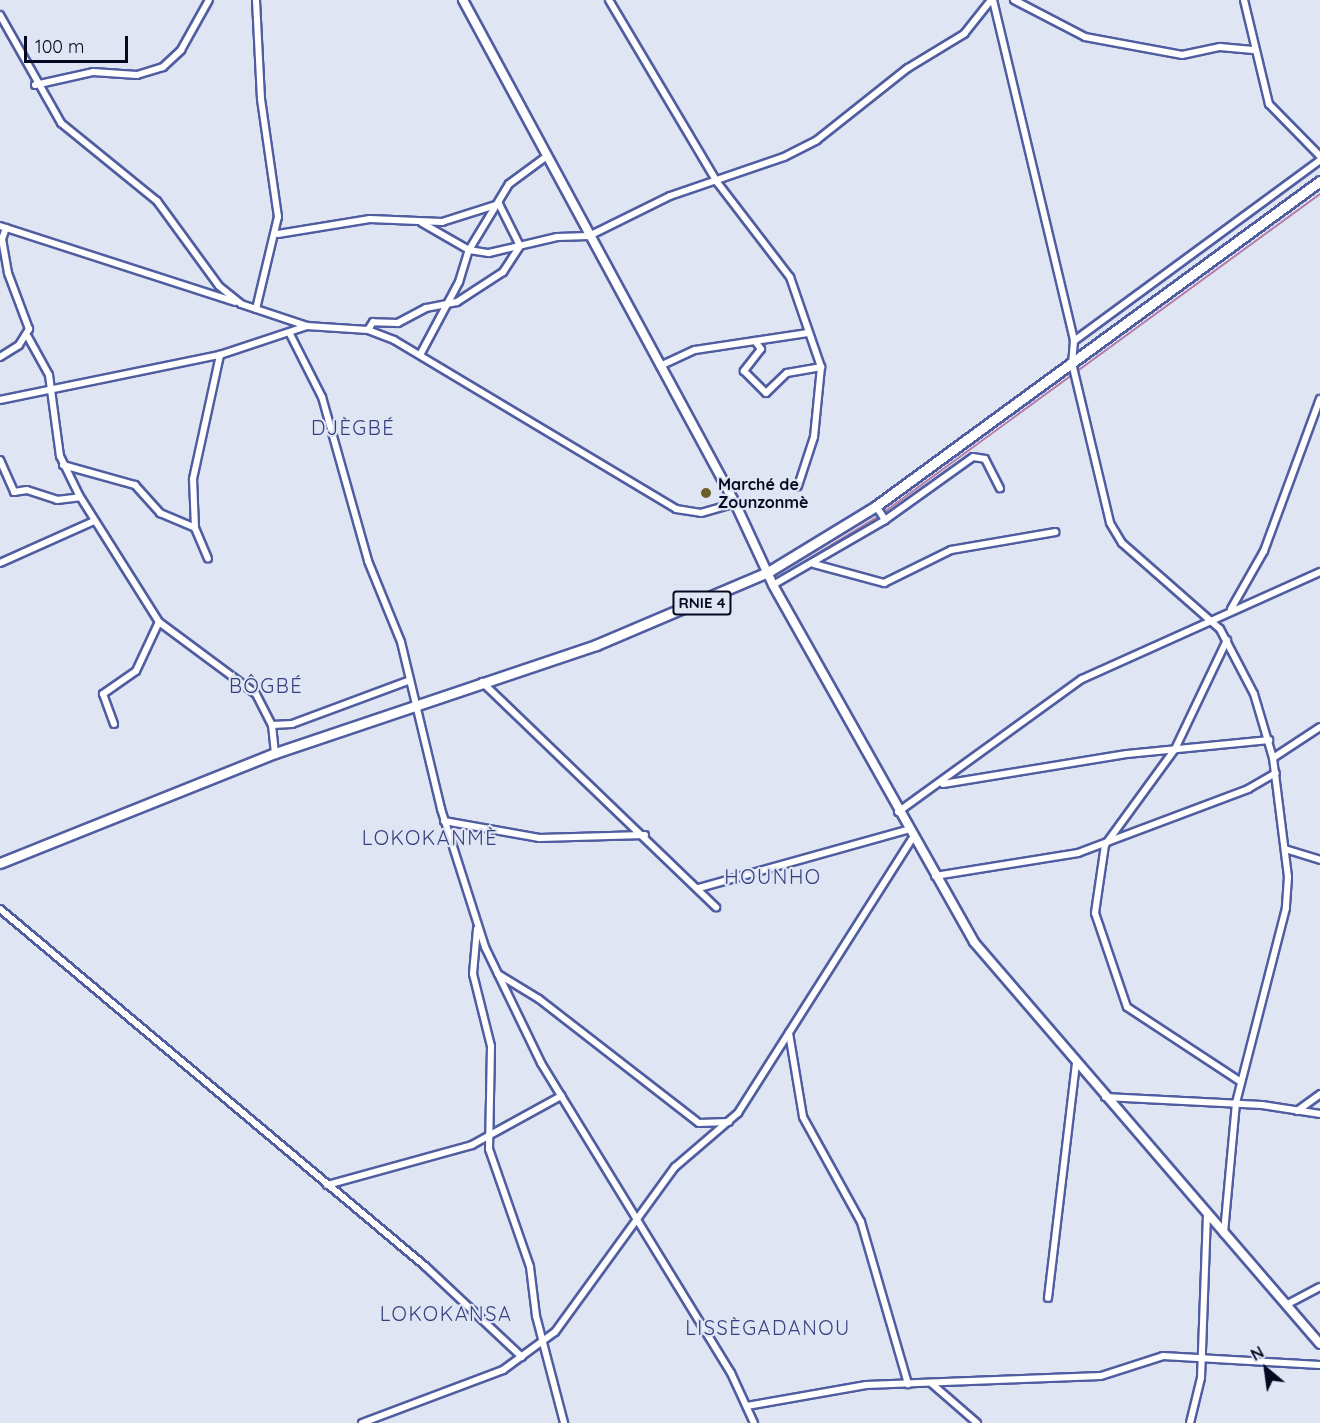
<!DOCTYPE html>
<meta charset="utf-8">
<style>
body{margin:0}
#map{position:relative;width:1320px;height:1423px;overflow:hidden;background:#e0e5f4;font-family:Quicksand,sans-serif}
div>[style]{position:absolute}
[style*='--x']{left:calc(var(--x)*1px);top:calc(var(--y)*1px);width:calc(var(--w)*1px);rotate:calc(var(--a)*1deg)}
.stream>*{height:2px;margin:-1px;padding:0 1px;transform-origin:1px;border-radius:1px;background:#b47daa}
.roads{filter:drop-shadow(2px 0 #505da1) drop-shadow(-2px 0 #505da1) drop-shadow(0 2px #505da1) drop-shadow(0 -2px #505da1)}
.minor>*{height:6px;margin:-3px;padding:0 3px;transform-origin:3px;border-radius:3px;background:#fff}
.tertiary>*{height:8px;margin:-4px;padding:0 4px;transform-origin:4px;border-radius:4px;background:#fff}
.primary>*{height:9px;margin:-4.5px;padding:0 4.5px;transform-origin:4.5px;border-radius:4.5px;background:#fff}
.dots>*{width:16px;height:16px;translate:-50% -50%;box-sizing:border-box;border:3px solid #e0e5f4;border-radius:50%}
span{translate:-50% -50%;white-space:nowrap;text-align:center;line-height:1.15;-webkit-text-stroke:4.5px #e0e5f4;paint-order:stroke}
.shield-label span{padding:2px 4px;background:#e0e5f4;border:2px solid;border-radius:4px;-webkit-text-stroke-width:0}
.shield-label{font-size:15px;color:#060822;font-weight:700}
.poi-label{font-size:16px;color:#060822;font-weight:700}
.left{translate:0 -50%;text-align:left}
.quarter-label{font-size:20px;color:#343f7f;letter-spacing:1.5px}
.north{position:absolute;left:1236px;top:1339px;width:60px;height:60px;-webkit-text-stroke:4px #e0e5f4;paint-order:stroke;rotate:331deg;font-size:16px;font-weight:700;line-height:24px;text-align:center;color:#060822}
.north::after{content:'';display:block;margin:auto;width:21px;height:27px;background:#060822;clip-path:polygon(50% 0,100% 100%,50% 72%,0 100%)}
.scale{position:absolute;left:24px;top:36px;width:104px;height:27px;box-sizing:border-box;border:3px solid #060822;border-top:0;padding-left:8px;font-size:18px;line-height:21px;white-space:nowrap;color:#060822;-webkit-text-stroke:4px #e0e5f4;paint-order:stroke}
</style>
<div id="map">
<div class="stream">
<div style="--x:790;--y:570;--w:100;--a:-31.2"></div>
<div style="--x:876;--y:518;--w:550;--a:-36.12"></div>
</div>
<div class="roads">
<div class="minor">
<div style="--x:609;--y:0;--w:212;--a:59.3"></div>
<div style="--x:717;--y:182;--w:120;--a:52.5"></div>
<div style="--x:790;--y:277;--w:95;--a:71"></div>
<div style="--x:821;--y:367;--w:70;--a:95.7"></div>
<div style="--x:814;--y:437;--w:52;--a:108.1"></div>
<div style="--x:993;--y:0;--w:350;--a:76.6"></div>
<div style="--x:1074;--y:341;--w:22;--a:95"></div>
<div style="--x:1072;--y:363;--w:164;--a:76.6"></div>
<div style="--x:1110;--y:523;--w:23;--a:59"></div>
<div style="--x:1122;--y:543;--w:130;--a:41.3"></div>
<div style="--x:1220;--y:629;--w:73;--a:62.4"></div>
<div style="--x:1254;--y:694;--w:67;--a:73.5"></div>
<div style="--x:1273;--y:758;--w:120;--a:82.8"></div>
<div style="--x:1288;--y:877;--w:31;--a:94"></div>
<div style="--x:1286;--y:908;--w:201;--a:104.4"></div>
<div style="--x:1236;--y:1103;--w:131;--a:95.3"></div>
<div style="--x:1014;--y:0;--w:80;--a:27.5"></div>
<div style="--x:1085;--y:37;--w:99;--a:10.5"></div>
<div style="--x:1182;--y:55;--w:39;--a:-12"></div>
<div style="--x:1220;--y:47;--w:36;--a:5"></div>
<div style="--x:1244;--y:0;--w:107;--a:76.5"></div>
<div style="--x:1269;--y:104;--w:73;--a:45.6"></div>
<div style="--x:0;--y:15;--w:124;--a:60.5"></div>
<div style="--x:61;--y:123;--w:124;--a:39.1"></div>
<div style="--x:157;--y:201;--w:105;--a:53.9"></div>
<div style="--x:219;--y:286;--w:28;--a:39"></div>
<div style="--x:241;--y:304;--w:70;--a:18.4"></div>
<div style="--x:307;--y:326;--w:61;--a:3.8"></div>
<div style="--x:368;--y:330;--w:28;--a:21"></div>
<div style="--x:394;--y:340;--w:329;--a:30.9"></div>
<div style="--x:676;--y:509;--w:25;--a:9"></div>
<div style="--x:701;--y:513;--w:35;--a:-16"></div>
<div style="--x:35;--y:85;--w:59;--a:-12.6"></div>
<div style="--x:93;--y:72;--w:44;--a:3.9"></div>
<div style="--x:137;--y:75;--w:27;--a:-17"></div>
<div style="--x:163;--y:67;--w:25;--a:-43"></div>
<div style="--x:181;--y:50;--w:57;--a:-60.8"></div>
<div style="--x:422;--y:223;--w:54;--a:29.9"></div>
<div style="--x:469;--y:250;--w:20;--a:9"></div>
<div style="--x:489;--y:253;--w:70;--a:-13.2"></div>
<div style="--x:557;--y:237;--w:32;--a:-2"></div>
<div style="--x:589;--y:236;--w:90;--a:-26.3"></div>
<div style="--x:670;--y:196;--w:120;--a:-18.9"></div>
<div style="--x:784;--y:157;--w:37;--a:-27"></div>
<div style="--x:817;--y:140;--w:116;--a:-38.4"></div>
<div style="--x:908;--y:68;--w:66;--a:-31.3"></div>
<div style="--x:964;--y:34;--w:43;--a:-51.5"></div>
<div style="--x:0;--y:226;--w:247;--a:17.9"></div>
<div style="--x:278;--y:234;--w:93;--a:-9.3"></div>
<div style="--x:370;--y:219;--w:72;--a:2.4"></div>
<div style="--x:442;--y:222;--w:60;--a:-17.5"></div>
<div style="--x:499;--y:204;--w:47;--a:63.4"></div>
<div style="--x:520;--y:246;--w:31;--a:123"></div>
<div style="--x:503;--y:272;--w:55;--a:146.9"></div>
<div style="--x:457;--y:302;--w:32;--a:169"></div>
<div style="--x:426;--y:308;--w:32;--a:152"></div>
<div style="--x:398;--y:323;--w:25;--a:-178"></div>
<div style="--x:373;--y:322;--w:9;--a:122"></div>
<div style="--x:256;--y:309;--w:95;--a:-76.6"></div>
<div style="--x:278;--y:217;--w:119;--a:-98.2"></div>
<div style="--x:261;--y:99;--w:99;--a:-92.9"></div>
<div style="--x:290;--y:334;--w:71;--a:63.1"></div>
<div style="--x:322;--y:397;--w:170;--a:74.3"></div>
<div style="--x:368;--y:561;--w:87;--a:67.8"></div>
<div style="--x:401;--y:642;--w:172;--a:76.5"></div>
<div style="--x:441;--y:809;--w:145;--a:72.3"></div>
<div style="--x:485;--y:947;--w:129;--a:64.2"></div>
<div style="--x:541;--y:1063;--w:364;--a:58.5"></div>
<div style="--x:731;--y:1373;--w:55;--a:65.3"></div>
<div style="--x:28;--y:337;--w:43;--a:61.1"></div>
<div style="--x:49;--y:375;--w:82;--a:82.3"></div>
<div style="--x:60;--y:456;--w:43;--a:64"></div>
<div style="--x:79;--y:495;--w:150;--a:57.8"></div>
<div style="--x:159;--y:622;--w:121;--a:36.6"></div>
<div style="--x:256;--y:694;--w:35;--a:63"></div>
<div style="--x:272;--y:725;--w:28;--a:84"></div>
<div style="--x:755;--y:341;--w:10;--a:53"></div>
<div style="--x:761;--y:349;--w:28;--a:128"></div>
<div style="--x:744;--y:371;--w:31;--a:45"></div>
<div style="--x:766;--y:393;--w:29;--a:-44"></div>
<div style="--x:787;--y:373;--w:35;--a:-10"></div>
<div style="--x:1074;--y:341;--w:305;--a:-36.3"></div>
<div style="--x:420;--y:355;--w:83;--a:-61.9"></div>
<div style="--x:459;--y:282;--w:34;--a:-73"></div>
<div style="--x:469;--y:250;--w:77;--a:-58.8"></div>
<div style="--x:509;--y:184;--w:47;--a:-36.4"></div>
<div style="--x:0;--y:357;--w:22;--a:-32"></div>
<div style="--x:19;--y:345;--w:19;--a:-58"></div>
<div style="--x:29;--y:329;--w:60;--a:-110.6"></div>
<div style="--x:8;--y:273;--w:35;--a:-100"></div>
<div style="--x:2;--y:239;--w:12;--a:-70"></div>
<div style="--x:660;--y:366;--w:38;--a:-25"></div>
<div style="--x:695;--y:350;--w:114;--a:-8.6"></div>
<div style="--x:0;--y:400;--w:225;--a:-11.6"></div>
<div style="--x:220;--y:355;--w:92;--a:-18.4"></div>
<div style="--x:0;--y:460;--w:35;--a:66"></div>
<div style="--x:14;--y:492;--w:13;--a:-9"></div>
<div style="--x:27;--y:490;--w:32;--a:18"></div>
<div style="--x:57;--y:500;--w:23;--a:-7"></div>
<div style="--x:63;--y:465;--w:75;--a:15.5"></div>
<div style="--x:135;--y:485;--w:38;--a:48"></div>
<div style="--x:160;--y:513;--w:38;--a:23"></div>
<div style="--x:195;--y:528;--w:33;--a:67"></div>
<div style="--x:876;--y:506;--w:17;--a:57"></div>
<div style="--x:195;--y:528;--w:49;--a:-92.3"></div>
<div style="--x:193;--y:479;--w:127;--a:-77.7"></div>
<div style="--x:0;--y:563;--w:103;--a:-24.1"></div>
<div style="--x:814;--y:564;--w:73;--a:15.2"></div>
<div style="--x:884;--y:583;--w:75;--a:-26.2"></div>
<div style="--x:951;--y:550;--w:106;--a:-9.8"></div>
<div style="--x:773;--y:585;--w:129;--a:-30.1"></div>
<div style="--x:885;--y:520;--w:108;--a:-35.6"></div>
<div style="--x:973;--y:457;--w:12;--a:9"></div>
<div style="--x:985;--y:459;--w:33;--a:63"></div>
<div style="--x:1231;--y:609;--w:67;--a:-60.4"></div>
<div style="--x:1264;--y:551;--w:162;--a:-69.8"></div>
<div style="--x:1227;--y:640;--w:121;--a:115.5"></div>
<div style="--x:1175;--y:749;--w:119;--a:126.1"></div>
<div style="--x:1105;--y:845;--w:69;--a:98.4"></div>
<div style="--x:1095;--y:913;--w:99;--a:71.2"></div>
<div style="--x:1127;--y:1007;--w:136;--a:33.3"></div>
<div style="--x:482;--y:682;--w:325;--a:43.9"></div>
<div style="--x:114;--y:724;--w:32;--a:-110"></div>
<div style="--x:103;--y:694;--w:40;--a:-34.9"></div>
<div style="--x:136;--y:671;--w:54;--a:-64.9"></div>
<div style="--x:272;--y:725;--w:20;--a:-3"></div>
<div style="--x:292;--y:724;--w:126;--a:-20.4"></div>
<div style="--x:1273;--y:758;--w:56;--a:-33.4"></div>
<div style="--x:943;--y:784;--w:186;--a:-9.3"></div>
<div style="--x:1127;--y:754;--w:143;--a:-5.6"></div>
<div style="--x:898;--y:812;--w:227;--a:-35.9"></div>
<div style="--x:1082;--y:679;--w:261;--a:-24.2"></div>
<div style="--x:444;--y:821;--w:97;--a:10.1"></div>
<div style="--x:539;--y:838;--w:106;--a:-1.6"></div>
<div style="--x:1285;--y:849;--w:37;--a:17"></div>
<div style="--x:935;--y:876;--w:145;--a:-9.1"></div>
<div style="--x:1078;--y:853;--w:182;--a:-20.6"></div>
<div style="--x:1248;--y:789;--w:32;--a:-30"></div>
<div style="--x:699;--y:888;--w:216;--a:-15.6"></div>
<div style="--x:0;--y:909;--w:555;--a:40.03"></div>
<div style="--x:425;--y:1266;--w:133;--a:43.2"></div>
<div style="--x:477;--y:929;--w:45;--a:95.1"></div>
<div style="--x:473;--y:974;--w:74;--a:76"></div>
<div style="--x:491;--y:1046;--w:103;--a:91.1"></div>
<div style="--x:489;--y:1149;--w:125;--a:70.8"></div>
<div style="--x:530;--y:1267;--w:49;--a:83"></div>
<div style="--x:536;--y:1316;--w:111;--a:75.3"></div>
<div style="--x:498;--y:974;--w:48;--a:31.4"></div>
<div style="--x:539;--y:999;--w:202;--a:37.8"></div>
<div style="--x:699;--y:1123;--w:30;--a:-2"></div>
<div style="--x:789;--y:1033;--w:85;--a:80.5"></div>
<div style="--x:803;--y:1117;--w:120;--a:61.1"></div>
<div style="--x:861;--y:1222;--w:169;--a:73.8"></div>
<div style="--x:1105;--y:1097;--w:157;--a:2.9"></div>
<div style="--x:1262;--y:1105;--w:59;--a:8.8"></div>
<div style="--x:1297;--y:1111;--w:29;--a:-36"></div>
<div style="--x:327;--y:1185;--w:150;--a:-15.4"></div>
<div style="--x:472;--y:1145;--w:102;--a:-28.8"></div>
<div style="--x:1048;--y:1298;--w:236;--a:-83.2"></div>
<div style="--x:1286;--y:1305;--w:38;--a:-28"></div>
<div style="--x:931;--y:1383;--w:61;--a:41"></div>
<div style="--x:747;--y:1406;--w:121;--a:-10"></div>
<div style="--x:866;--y:1385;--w:235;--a:-2.2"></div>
<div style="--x:1101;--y:1376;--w:65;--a:-17.9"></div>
<div style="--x:1163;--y:1356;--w:157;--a:3.3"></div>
<div style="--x:362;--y:1423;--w:151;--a:-20.6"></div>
<div style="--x:503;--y:1370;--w:64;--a:-36.2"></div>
<div style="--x:555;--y:1332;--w:204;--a:-54"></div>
<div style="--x:675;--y:1167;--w:83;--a:-40.6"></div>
<div style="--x:738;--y:1113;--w:325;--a:-57.6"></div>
<div style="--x:1190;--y:1423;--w:46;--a:-76.3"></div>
<div style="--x:1201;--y:1378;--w:163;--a:-87.9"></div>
</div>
<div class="tertiary">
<div style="--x:463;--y:0;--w:572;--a:61.6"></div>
<div style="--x:735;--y:503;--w:90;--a:65.1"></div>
<div style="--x:773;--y:585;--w:410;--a:60.6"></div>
<div style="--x:974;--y:942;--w:530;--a:49.28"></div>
</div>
<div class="primary">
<div style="--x:0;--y:863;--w:296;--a:-21.8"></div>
<div style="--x:275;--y:753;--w:339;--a:-18.6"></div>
<div style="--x:596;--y:645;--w:187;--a:-23"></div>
<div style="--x:768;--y:572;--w:127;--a:-31.4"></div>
<div style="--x:876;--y:506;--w:550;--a:-36.2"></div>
</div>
</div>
<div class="dots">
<div style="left:706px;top:493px;background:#6c5d2b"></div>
</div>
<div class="shield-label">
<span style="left:702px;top:603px">RNIE 4</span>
</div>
<div class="poi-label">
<span class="left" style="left:718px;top:493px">Marché de<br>Zounzonmè</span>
</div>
<div class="quarter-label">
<span style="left:353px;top:427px">DJÈGBÉ</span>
<span style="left:266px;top:685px">BÔGBÉ</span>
<span style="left:430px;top:837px">LOKOKANMÈ</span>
<span style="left:773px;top:876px">HOUNHO</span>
<span style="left:446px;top:1313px">LOKOKANSA</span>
<span style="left:768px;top:1327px">LISSÈGADANOU</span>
</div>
<div class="north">N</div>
<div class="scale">100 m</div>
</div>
